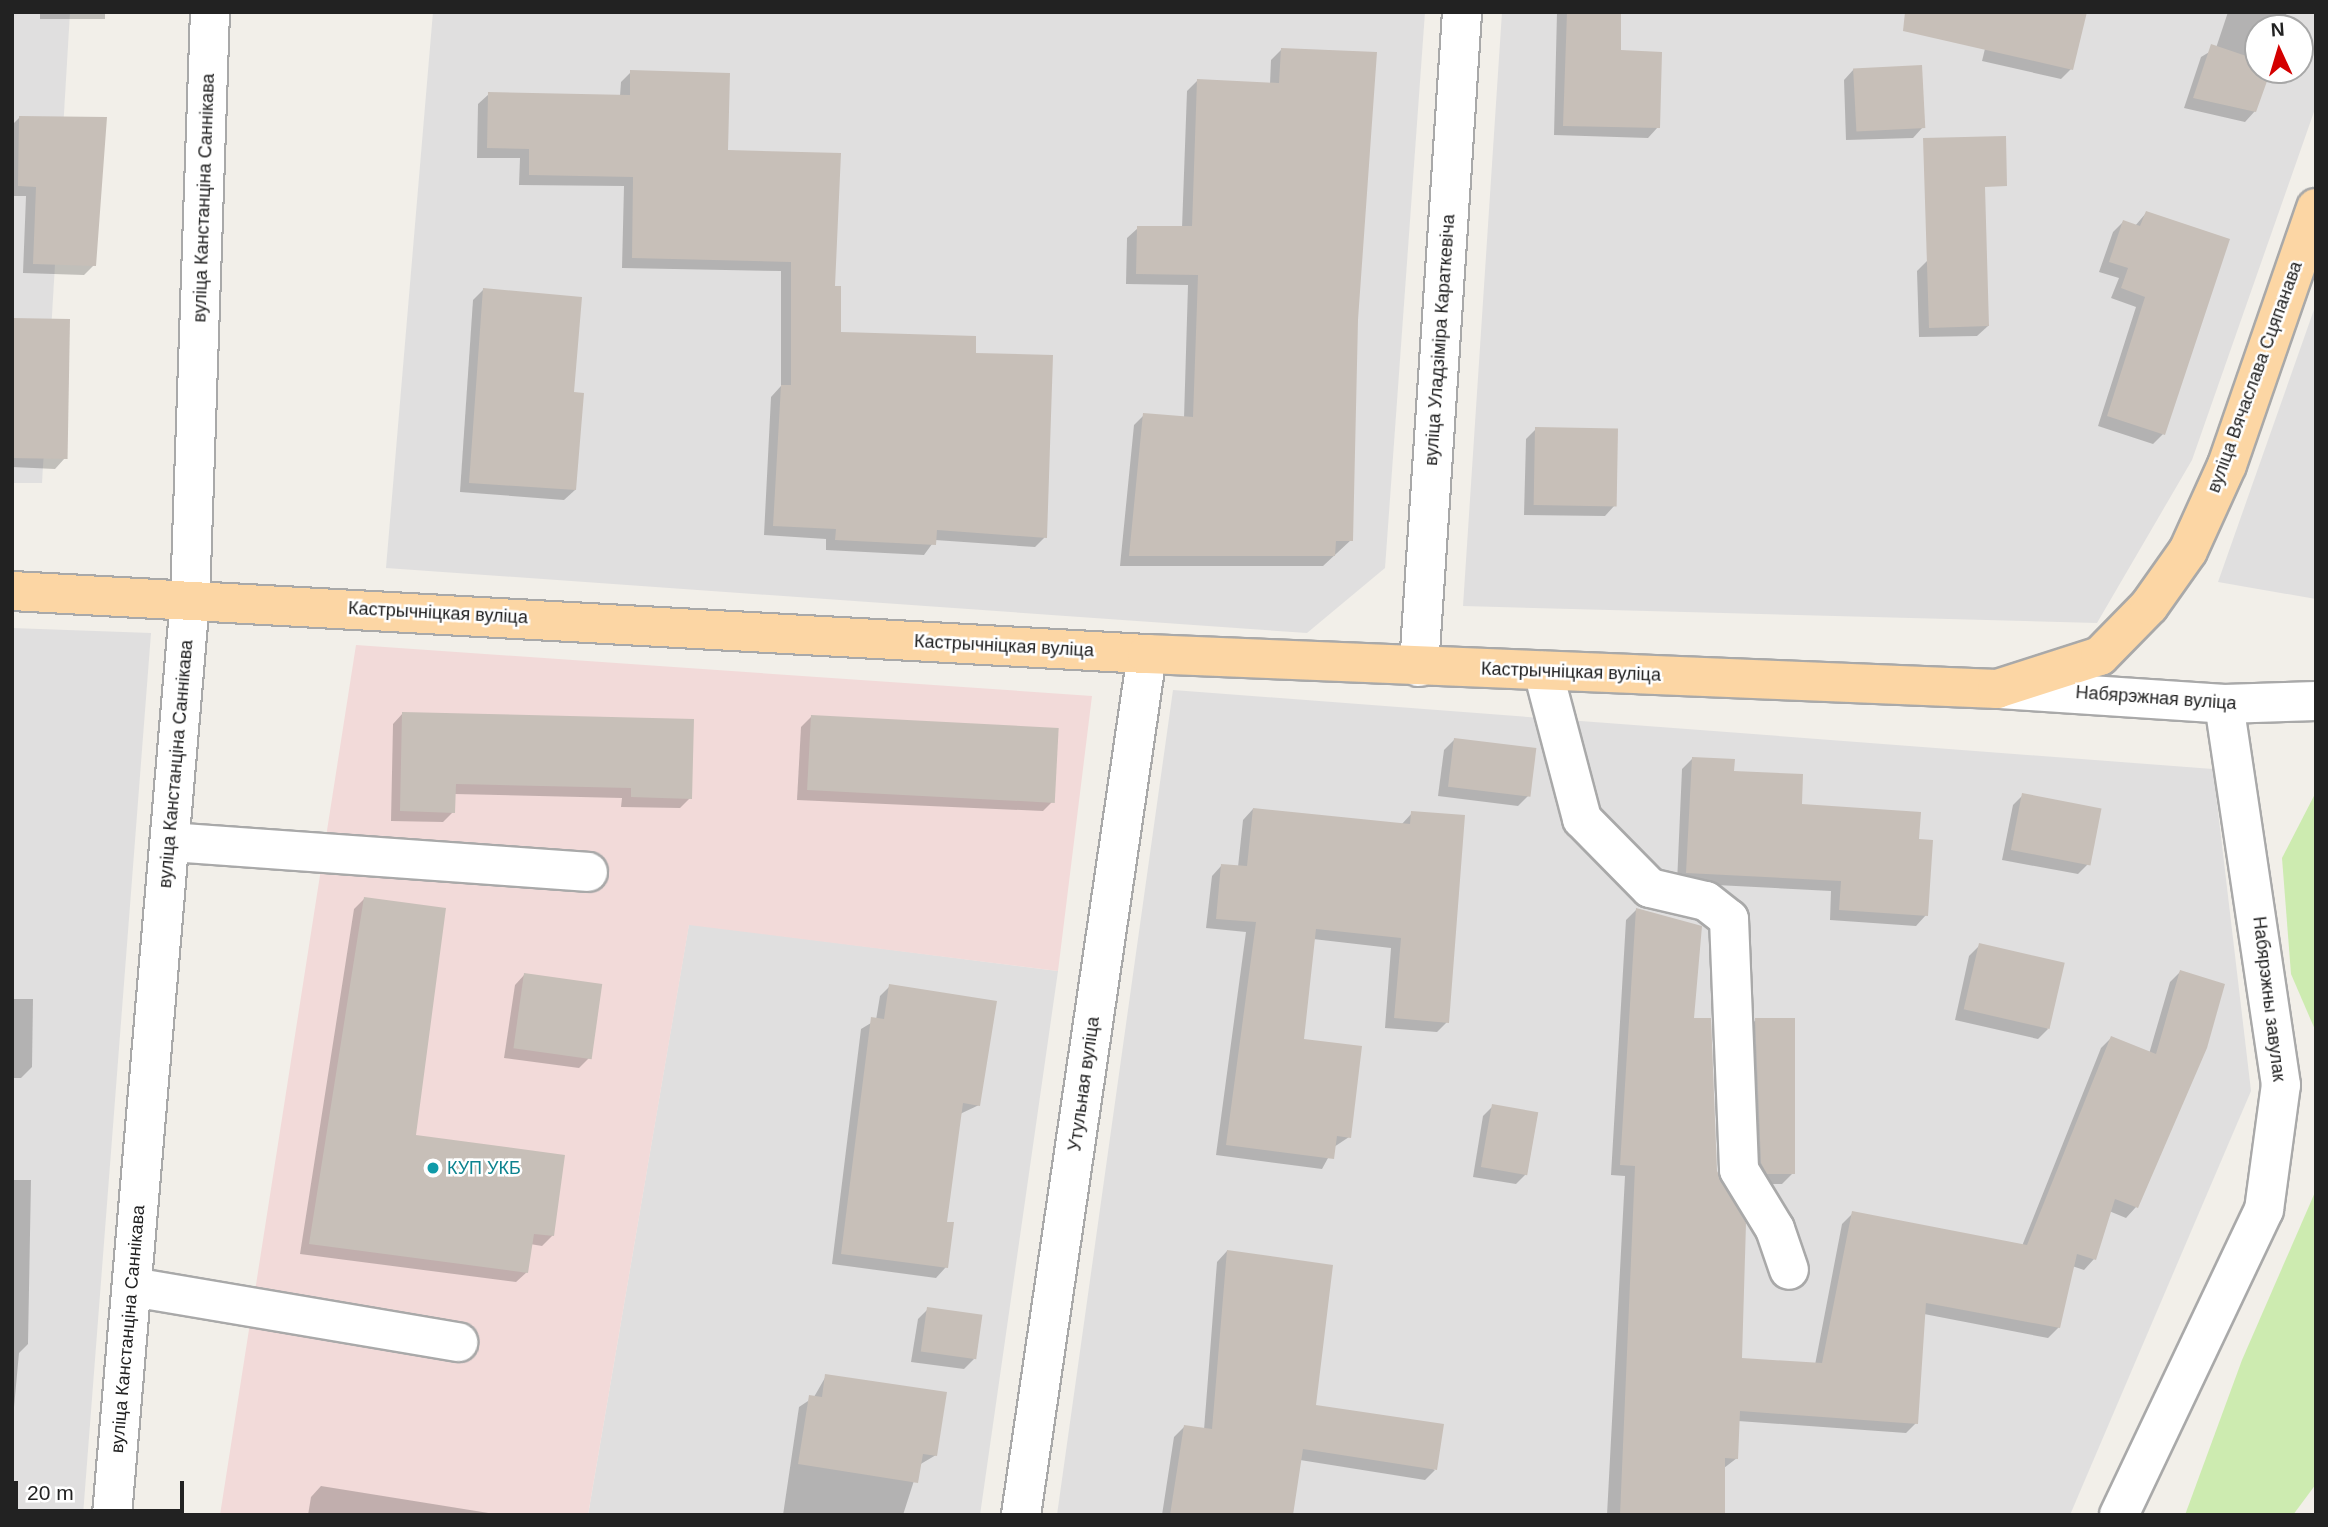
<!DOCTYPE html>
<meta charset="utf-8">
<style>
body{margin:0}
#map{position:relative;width:2328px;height:1527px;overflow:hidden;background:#f2efe9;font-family:Arial,sans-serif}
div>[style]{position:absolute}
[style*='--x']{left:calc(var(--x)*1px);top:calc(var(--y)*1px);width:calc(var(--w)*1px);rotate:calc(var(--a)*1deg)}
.residential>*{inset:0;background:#e0dfdf}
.commercial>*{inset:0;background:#f2dad9}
.grass>*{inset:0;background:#cdebb0}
.shadow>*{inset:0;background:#0003;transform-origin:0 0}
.building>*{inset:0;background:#c7bfb8;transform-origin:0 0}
.roads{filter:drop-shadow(2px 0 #a9a9a9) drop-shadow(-2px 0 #a9a9a9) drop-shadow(0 2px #a9a9a9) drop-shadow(0 -2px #a9a9a9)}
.minor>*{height:38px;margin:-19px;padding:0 19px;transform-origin:19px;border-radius:19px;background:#fff}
.major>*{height:38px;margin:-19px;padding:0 19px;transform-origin:19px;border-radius:19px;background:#fcd6a4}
.dots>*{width:19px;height:19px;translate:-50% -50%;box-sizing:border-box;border:4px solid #fff;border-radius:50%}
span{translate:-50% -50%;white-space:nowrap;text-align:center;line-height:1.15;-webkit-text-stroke:5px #fff;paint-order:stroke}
.street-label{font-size:18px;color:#222}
.culture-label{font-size:18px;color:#0d838f}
.left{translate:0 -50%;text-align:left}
.frame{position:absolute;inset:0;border:14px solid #222;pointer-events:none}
.north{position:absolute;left:2244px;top:14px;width:70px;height:70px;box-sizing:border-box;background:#fff;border:2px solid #a7a7a7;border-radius:50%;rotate:356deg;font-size:19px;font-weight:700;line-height:28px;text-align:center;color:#222}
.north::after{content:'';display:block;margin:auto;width:24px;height:32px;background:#d40000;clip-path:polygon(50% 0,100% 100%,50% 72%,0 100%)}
.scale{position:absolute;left:14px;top:1481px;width:170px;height:32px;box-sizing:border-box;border:4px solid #222;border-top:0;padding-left:9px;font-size:21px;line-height:24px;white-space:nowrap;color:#222;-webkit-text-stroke:5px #fff;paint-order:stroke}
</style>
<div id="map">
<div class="residential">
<div style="clip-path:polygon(12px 12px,70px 12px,42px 483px,12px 483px)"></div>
<div style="clip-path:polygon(433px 12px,1425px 12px,1385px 568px,1307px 633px,386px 568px)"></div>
<div style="clip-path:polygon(evenodd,1502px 12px,2316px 12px,2316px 106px,2192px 460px,2097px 623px,1463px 606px,1502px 12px,2258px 28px,2300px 28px,2300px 70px,2258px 70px,2258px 28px)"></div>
<div style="clip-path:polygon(2316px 304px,2316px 599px,2218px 582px)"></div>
<div style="clip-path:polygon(12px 628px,151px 633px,83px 1515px,12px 1515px)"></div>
<div style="clip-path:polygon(1173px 690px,2213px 769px,2251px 1091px,2070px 1515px,1057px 1515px)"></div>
<div style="clip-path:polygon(689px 924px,1058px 971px,980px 1515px,588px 1515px)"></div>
</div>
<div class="commercial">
<div style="clip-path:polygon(356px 645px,1092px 696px,1058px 971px,689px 925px,588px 1515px,220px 1515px)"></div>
</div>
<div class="grass">
<div style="clip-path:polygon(2316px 792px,2316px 1032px,2291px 974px,2282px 858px)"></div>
<div style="clip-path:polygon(2316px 1190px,2316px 1484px,2293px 1515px,2185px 1515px,2242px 1360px)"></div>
</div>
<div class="shadow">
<div style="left:40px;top:12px;width:65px;height:7px"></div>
<div style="clip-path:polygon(1557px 12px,1620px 12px,1619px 52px,1658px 127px,1648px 138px,1554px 135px)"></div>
<div style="clip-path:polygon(1994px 12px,2071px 69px,2061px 79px,1982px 61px)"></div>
<div style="clip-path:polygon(2228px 12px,2287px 12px,2282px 28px,2258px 28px,2258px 70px,2268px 70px,2255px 111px,2245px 122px,2184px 108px,2201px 57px,2216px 48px)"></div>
<div style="clip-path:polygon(1281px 50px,1357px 320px,1351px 540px,1323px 566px,1120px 566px,1134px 425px,1144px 415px,1184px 418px,1188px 285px,1126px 284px,1127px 238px,1138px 228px,1182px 228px,1187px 91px,1197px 81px,1270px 84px,1271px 60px)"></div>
<div style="clip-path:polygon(1854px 69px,1923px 127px,1913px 138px,1846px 140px,1844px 80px)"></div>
<div style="clip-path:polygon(631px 72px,727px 152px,833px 288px,840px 334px,974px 354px,1045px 537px,1035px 547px,935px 540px,924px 555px,826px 550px,826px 539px,764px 535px,771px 397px,781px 386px,781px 271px,622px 268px,624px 186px,519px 185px,520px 158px,477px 158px,478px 104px,489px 94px,620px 96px,621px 82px)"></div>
<div style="clip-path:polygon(20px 117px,94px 265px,84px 275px,23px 273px,26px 196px,12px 196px,12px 125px)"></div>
<div style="clip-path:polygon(2146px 213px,2163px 434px,2153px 444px,2098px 426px,2136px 307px,2111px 298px,2119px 278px,2099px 272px,2113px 232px,2123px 222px,2135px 226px)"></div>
<div style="clip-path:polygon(1927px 261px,1988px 326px,1977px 336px,1919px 337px,1917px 271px)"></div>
<div style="clip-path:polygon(483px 290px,572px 394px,575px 490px,564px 500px,460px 492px,473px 300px)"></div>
<div style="clip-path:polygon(12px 320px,65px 458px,55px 469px,12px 467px)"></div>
<div style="clip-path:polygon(1536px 429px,1615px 505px,1605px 516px,1524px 515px,1526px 439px)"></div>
<div style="clip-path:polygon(403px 713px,690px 798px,680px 808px,621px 807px,622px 798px,454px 794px,453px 812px,443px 822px,391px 821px,393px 724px)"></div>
<div style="clip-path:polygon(811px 717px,1053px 801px,1043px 811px,797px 800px,801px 727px)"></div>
<div style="clip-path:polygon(1454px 740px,1528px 796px,1518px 806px,1438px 796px,1444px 750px)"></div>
<div style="clip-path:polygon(1692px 759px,1800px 805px,1917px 841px,1926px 915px,1916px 926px,1830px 920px,1831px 891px,1677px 883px,1682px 769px)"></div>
<div style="clip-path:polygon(2023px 795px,2088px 864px,2078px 874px,2002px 860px,2013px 805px)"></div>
<div style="clip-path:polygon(1253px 809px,1401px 825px,1412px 813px,1447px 1022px,1437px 1032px,1385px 1028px,1391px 948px,1313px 939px,1302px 1041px,1349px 1137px,1334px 1147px,1322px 1169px,1216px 1155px,1246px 932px,1206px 928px,1212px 876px,1222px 865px,1238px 867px,1243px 820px)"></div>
<div style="clip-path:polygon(364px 899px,414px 1137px,553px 1235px,542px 1246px,530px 1244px,527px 1272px,516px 1282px,300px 1254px,354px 909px)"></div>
<div style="clip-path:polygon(1636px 910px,1692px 1020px,1741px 1359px,1815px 1365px,1842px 1224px,1853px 1213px,2022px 1246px,2101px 1048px,2111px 1038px,2149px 1054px,2170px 982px,2180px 972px,2205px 1048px,2136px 1207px,2126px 1218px,2109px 1211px,2094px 1259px,2084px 1270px,2072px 1266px,2059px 1327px,2048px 1338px,1924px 1314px,1916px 1423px,1906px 1433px,1738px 1421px,1737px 1458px,1724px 1468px,1723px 1515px,1607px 1515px,1625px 1176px,1611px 1175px,1626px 920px)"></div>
<div style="clip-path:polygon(1980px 945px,2048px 1029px,2038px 1039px,1955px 1020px,1969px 956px)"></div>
<div style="clip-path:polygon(525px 974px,589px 1058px,579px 1068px,504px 1058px,515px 985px)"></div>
<div style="clip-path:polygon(890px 986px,979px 1105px,960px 1114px,945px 1224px,946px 1267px,936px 1278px,832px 1264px,861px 1029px,876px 1020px,880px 996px)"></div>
<div style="clip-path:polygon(12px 999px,33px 999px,32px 1067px,21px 1078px,12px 1078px)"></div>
<div style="clip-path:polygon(1756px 1020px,1793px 1173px,1782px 1184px,1757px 1184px,1745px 1030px)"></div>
<div style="clip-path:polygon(1493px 1106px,1526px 1174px,1516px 1184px,1473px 1177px,1483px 1116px)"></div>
<div style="clip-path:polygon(12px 1180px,31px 1180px,28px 1344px,19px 1353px,12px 1429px)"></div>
<div style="clip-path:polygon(1227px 1251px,1314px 1406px,1435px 1470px,1425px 1480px,1300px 1460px,1289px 1515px,1162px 1515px,1174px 1437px,1184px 1427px,1204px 1430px,1217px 1262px)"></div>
<div style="clip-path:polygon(928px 1309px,974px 1359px,964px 1369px,911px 1362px,918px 1319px)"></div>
<div style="clip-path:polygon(826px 1376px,936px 1455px,919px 1465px,903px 1515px,783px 1515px,799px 1407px,814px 1397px)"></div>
<div style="clip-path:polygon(321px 1486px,501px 1515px,308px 1515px,311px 1497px)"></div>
</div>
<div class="building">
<div style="clip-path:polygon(1567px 12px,1621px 12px,1621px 50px,1662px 52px,1660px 128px,1563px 126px)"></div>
<div style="clip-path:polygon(1905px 12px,2087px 12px,2073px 70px,1903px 31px)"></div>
<div style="clip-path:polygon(2211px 44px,2258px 60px,2258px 70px,2271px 70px,2256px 112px,2193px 98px)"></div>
<div style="clip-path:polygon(1281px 48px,1377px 52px,1358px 320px,1353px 541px,1336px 541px,1335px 556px,1129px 556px,1143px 413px,1193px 417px,1198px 275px,1136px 274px,1137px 226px,1192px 226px,1197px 79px,1279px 83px)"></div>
<div style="left:1922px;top:65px;width:63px;height:69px;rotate:87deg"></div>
<div style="clip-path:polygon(630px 70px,730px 73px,728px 150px,841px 153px,835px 286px,841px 286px,841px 332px,976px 336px,976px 353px,1053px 355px,1047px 538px,937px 530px,936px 545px,835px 540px,836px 529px,773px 526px,781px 385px,791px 385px,791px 262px,632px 258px,633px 177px,529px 175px,529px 149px,487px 148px,488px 92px,630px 95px)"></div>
<div style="clip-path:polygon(19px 116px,107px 117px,96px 266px,33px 264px,36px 187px,18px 186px)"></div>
<div style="clip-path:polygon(2006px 136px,2007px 186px,1985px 187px,1989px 326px,1929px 328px,1923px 138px)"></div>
<div style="clip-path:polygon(2146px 211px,2230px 239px,2165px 435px,2107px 416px,2145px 297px,2121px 288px,2128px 268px,2109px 262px,2123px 220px,2140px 226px)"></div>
<div style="clip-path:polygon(483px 288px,582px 297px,574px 392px,584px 393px,576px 490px,469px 483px)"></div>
<div style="left:12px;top:318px;width:58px;height:140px;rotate:1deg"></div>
<div style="left:1535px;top:427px;width:83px;height:78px;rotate:1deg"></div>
<div style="clip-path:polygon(402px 712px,694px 719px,692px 799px,631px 797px,631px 788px,456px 784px,455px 813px,400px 811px)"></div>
<div style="left:811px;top:715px;width:248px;height:75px;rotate:3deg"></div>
<div style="left:1454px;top:738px;width:83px;height:49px;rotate:7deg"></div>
<div style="clip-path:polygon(1692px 757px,1735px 759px,1734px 771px,1803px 774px,1802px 804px,1921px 812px,1919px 839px,1933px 840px,1928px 916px,1839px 910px,1841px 881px,1686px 873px)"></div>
<div style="left:2022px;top:793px;width:81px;height:58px;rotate:11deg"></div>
<div style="clip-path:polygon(1253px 808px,1410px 824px,1411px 811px,1465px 815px,1449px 1023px,1394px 1018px,1401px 938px,1316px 929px,1304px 1039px,1362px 1046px,1351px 1138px,1337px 1136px,1334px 1159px,1226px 1145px,1256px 922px,1216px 919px,1221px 864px,1247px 866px)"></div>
<div style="clip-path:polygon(364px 897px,446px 908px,416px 1135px,565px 1155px,554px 1236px,534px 1234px,528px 1273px,309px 1244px)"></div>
<div style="clip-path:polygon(1636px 908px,1702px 926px,1694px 1018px,1711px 1018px,1717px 1171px,1746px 1223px,1742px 1358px,1822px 1363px,1852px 1211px,2027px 1245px,2111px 1036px,2156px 1054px,2180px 970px,2225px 984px,2207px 1048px,2138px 1208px,2115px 1199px,2096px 1260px,2077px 1254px,2060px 1328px,1926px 1303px,1918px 1424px,1740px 1411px,1738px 1459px,1725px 1458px,1725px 1515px,1620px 1515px,1635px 1166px,1620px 1165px)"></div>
<div style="left:1979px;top:943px;width:88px;height:68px;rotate:13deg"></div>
<div style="left:524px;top:973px;width:79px;height:76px;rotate:8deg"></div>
<div style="clip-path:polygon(889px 984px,997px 1001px,980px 1106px,963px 1103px,947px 1222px,954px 1222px,948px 1268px,841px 1254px,871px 1017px,884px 1019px)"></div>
<div style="clip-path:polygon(1755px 1018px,1795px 1018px,1795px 1174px,1767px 1174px,1761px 1163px)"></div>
<div style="left:1492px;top:1104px;width:47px;height:64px;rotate:10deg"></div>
<div style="clip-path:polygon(1227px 1250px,1333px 1265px,1316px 1405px,1444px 1424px,1437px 1470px,1303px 1449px,1293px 1515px,1170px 1515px,1184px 1425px,1212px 1429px)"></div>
<div style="left:927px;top:1307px;width:56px;height:45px;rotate:8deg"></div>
<div style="clip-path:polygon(825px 1374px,947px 1392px,937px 1456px,923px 1454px,918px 1483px,798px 1464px,809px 1395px,822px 1397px)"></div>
</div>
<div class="roads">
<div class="minor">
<div style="--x:1419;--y:667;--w:656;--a:-86.24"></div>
<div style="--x:1543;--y:671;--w:153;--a:75.2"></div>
<div style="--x:1582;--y:819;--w:97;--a:45.4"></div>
<div style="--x:1650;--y:888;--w:57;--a:13.1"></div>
<div style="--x:1706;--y:901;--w:29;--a:38"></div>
<div style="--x:1729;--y:919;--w:251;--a:87.7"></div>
<div style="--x:1739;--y:1170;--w:69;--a:58.6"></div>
<div style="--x:1775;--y:1229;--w:43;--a:71.1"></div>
<div style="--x:2000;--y:689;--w:225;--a:3.8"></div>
<div style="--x:2224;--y:704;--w:92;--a:-1.9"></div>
<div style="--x:170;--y:842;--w:419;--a:4.1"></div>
<div style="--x:132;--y:1287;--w:331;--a:9.6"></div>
<div style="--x:112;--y:1515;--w:919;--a:-85.13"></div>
<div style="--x:190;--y:599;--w:587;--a:-88.05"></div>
<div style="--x:1021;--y:1515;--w:870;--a:-81.67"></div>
<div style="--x:2119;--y:1515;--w:338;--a:-64.6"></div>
<div style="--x:2264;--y:1210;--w:126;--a:-82.3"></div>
<div style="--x:2281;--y:1085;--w:385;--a:-98.5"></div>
</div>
<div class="major">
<div style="--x:12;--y:591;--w:1137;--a:3.18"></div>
<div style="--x:1147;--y:654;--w:851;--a:2.36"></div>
<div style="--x:1997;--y:689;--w:108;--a:-17.8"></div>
<div style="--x:2100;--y:656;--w:70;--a:-45.6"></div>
<div style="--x:2149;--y:606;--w:67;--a:-54.7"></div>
<div style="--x:2188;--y:551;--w:94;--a:-65.6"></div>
<div style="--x:2227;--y:465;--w:272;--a:-70.9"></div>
</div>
</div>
<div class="dots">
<div style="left:433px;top:1168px;background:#0f9aa8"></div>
</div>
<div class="street-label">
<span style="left:204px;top:198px;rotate:-88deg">вуліца Канстанціна Саннікава</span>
<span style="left:1440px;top:340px;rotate:-86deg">вуліца Уладзіміра Караткевіча</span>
<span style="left:2255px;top:377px;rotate:-70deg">вуліца Вячаслава Сцяпанава</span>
<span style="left:438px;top:613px;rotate:3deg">Кастрычніцкая вуліца</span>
<span style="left:1004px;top:646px;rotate:3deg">Кастрычніцкая вуліца</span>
<span style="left:1571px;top:672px;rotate:2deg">Кастрычніцкая вуліца</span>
<span style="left:2156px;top:698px;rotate:4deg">Набярэжная вуліца</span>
<span style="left:176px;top:764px;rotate:-85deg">вуліца Канстанціна Саннікава</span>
<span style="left:2269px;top:999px;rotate:83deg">Набярэжны завулак</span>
<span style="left:1084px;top:1084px;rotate:-82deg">Утульная вуліца</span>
<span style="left:128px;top:1329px;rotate:-85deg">вуліца Канстанціна Саннікава</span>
</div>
<div class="culture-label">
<span class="left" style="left:447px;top:1168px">КУП УКБ</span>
</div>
<div class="frame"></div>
<div class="north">N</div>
<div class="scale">20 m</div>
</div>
